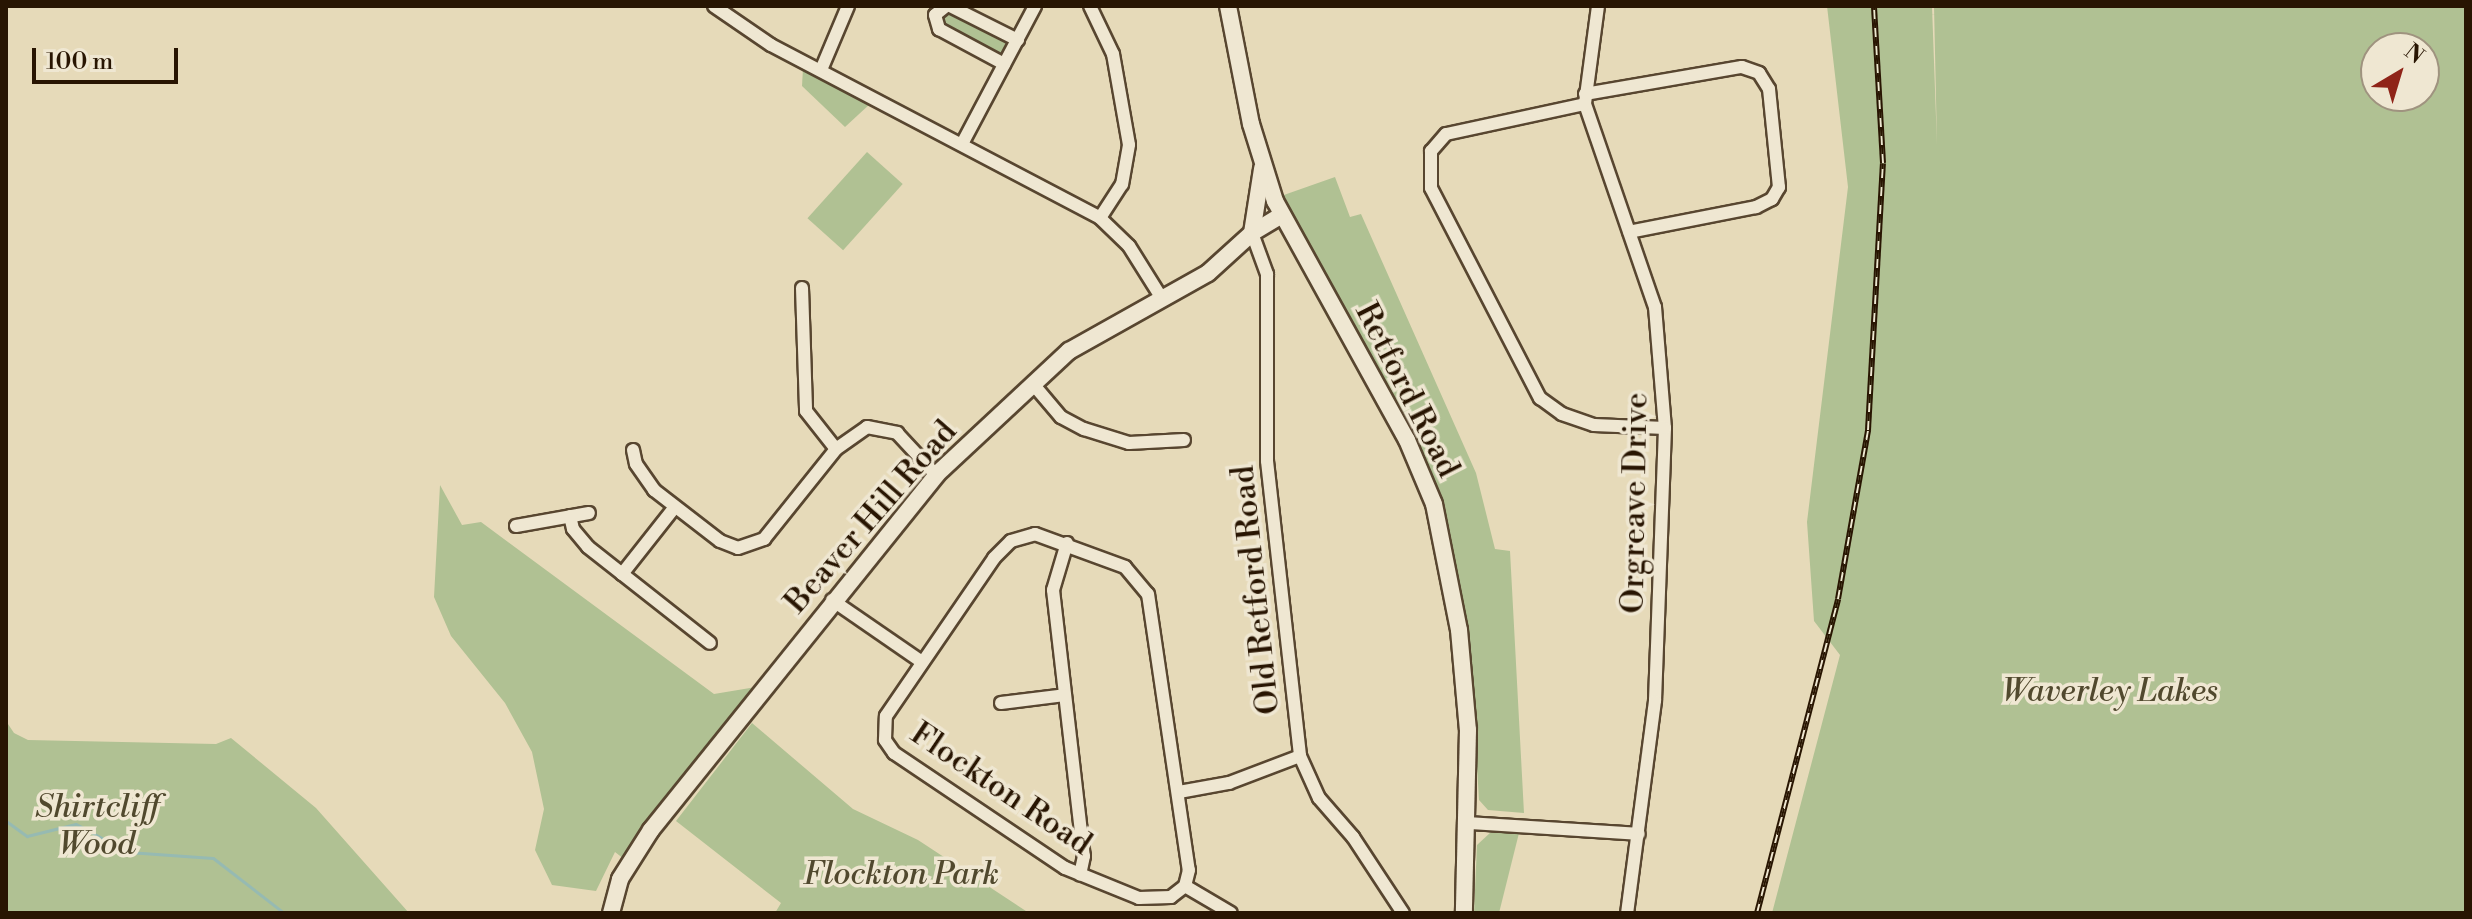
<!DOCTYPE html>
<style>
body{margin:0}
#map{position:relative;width:2472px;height:919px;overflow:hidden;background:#e6dab9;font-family:"Libre Bodoni",serif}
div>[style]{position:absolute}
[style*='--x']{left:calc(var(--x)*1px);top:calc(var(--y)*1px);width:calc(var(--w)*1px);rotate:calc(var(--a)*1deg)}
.green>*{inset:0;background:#b0c193;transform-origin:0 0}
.stream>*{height:3px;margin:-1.5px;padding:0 1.5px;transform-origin:1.5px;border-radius:1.5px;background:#96bab2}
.roads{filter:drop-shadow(2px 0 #584630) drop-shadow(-2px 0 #584630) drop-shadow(0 2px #584630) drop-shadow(0 -2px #584630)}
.street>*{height:12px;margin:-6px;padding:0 6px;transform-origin:6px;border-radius:6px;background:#efe7d2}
.secondary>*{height:16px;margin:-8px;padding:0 8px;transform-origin:8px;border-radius:8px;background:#efe7d2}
.rail>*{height:6px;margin-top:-3px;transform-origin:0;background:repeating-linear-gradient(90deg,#efe7d2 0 9px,#281502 0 18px);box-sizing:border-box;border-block:2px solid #281502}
span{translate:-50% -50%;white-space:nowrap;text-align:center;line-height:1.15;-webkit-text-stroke:7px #efe7d2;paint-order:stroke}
.street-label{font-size:32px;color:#281502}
.park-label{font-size:32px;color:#51492e;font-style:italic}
.frame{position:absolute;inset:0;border:8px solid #281502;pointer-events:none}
.north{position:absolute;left:2360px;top:32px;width:80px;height:80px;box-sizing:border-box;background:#efe7d2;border:2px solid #9f937f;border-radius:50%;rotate:38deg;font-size:22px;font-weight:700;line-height:32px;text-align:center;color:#281502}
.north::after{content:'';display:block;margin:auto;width:28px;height:36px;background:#8f2418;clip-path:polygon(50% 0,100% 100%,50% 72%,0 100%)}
.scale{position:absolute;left:32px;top:48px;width:146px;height:36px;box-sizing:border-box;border:4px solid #281502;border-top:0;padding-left:10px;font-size:24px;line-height:28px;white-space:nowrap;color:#281502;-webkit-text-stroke:6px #efe7d2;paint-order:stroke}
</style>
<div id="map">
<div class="green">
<div style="clip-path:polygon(evenodd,1827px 6px,1932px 6px,1937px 145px,1934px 6px,2466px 6px,2466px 913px,1772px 913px,1840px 655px,1814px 621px,1807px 522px,1848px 187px,1827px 6px,2376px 48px,2424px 48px,2424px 96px,2376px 96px,2376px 48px)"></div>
<div style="clip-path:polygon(950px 10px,1008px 39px,1005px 54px,999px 56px,942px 25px,942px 14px)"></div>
<div style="clip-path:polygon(803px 68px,871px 103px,845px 127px,802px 86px)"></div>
<div style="left:867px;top:152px;width:48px;height:89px;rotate:42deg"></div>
<div style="clip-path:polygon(1335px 177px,1350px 217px,1361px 214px,1476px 473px,1495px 549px,1510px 551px,1524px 813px,1488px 810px,1479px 800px,1470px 648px,1444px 503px,1421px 452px,1281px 196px)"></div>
<div style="clip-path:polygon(440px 485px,462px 525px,481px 522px,714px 694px,756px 687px,624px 859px,615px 852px,596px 891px,552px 885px,535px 850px,544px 809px,532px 752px,505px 703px,451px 636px,434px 597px)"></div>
<div style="clip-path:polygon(6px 721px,14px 733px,28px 740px,216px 744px,231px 738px,316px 808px,409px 913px,6px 913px)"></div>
<div style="clip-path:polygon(752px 723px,853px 809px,918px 840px,1029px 913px,775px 913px,781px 903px,676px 821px)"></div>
<div style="clip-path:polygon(1491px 832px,1519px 833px,1499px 913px,1474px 913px,1477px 845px)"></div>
</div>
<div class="stream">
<div style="--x:6;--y:821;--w:26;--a:36"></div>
<div style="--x:27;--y:836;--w:50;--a:-13.8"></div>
<div style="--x:76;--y:824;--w:59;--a:28.3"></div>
<div style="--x:128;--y:852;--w:85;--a:4"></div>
<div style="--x:213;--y:858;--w:90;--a:37.8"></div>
</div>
<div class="roads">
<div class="street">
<div style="--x:714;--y:6;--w:69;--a:34.4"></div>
<div style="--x:771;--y:45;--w:372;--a:27.7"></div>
<div style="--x:1100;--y:218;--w:40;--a:44"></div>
<div style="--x:1129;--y:246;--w:60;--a:57.9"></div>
<div style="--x:946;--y:6;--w:14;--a:141"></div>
<div style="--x:935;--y:15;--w:15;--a:74"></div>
<div style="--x:939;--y:29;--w:74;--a:28.3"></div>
<div style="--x:950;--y:6;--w:76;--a:26.6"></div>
<div style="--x:1090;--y:6;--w:53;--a:64.4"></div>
<div style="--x:1113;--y:54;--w:92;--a:80"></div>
<div style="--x:1129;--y:145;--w:40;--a:100"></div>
<div style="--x:1122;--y:184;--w:40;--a:122.9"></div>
<div style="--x:1598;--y:6;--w:99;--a:97.6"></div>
<div style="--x:1585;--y:104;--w:215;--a:71"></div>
<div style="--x:1655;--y:307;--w:121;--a:85.3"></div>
<div style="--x:1665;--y:428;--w:273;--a:92.1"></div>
<div style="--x:1655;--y:701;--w:214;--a:97.5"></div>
<div style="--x:821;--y:70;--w:69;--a:-67.1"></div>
<div style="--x:1585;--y:94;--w:159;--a:-9.8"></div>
<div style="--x:1742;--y:67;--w:18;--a:19"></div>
<div style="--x:1759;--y:73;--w:19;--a:58"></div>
<div style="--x:1769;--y:89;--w:99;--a:84.2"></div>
<div style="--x:1779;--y:187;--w:14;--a:120"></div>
<div style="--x:1772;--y:199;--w:18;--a:153"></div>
<div style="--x:1756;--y:207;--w:129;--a:168.9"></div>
<div style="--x:1585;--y:104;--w:142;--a:167.8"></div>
<div style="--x:1446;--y:134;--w:23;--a:131"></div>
<div style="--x:1431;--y:151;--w:37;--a:90"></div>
<div style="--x:1431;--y:188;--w:237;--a:62.6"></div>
<div style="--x:1540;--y:398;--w:27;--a:36"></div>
<div style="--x:1562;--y:414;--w:34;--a:19"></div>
<div style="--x:1594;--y:425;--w:71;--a:2.4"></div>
<div style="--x:962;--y:144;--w:156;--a:-62.1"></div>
<div style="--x:1252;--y:233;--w:44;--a:69.9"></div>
<div style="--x:1267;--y:274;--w:187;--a:90"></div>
<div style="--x:1267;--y:461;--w:297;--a:83.6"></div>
<div style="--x:1300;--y:756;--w:46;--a:65.7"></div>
<div style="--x:1319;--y:798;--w:52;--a:48.9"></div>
<div style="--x:1353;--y:837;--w:91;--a:56.7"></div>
<div style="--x:802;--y:288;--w:123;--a:88.1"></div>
<div style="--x:806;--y:411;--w:48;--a:51.7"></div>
<div style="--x:1033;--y:384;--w:43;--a:49.7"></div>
<div style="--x:1061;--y:417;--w:26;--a:28"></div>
<div style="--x:1084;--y:429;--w:47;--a:17.3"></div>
<div style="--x:1129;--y:443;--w:55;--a:-3.1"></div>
<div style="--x:633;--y:450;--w:14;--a:78"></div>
<div style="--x:636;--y:464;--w:32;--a:55"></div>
<div style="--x:654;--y:490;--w:83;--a:37.7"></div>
<div style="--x:720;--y:541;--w:19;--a:21"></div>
<div style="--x:738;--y:548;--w:28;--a:-19"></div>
<div style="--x:764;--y:539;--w:115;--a:-51.3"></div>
<div style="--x:836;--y:449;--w:38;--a:-35"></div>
<div style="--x:867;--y:427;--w:31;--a:11"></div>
<div style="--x:897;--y:433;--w:57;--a:47.1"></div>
<div style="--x:570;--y:516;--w:13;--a:77"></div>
<div style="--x:573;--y:529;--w:23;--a:50"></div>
<div style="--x:588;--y:547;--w:155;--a:38.2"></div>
<div style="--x:516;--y:526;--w:74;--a:-10.1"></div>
<div style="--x:1035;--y:534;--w:96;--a:20.1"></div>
<div style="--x:1125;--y:567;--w:35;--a:50"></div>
<div style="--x:1148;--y:594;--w:279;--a:81.6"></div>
<div style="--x:1189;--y:870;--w:16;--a:104"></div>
<div style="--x:1185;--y:886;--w:18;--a:142"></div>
<div style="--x:1171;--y:897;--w:32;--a:178"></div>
<div style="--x:1139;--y:898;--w:80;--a:-157.9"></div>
<div style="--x:1065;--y:868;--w:206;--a:-146.1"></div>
<div style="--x:894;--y:753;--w:16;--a:-125"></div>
<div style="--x:885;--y:740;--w:24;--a:-88"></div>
<div style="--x:886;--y:716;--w:191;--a:-55.6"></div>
<div style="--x:994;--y:558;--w:24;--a:-45"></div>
<div style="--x:1011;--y:541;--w:25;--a:-16"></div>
<div style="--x:1067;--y:543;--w:49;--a:106.6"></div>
<div style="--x:1053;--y:590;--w:268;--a:83.4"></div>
<div style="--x:1084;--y:856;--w:19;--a:102"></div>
<div style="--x:622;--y:574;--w:85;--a:-51.7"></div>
<div style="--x:832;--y:600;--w:109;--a:34.6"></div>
<div style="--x:1001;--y:703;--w:64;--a:-7.1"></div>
<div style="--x:1179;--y:792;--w:51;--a:-10.2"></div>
<div style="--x:1229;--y:783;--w:76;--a:-20.8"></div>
<div style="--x:1469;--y:823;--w:170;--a:3.7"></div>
<div style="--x:1185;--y:886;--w:53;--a:30.4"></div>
</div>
<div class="secondary">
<div style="--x:1228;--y:6;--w:120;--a:79"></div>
<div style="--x:1251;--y:124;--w:81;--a:72.7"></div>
<div style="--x:1275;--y:201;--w:273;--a:61.1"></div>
<div style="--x:1407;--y:440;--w:69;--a:67.1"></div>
<div style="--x:1434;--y:504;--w:128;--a:78.8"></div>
<div style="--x:1459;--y:630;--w:100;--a:84.9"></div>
<div style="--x:1468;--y:730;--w:183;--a:91.3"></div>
<div style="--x:1252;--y:233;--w:65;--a:-81.1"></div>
<div style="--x:611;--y:913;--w:35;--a:-75"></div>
<div style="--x:620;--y:879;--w:58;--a:-57.7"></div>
<div style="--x:651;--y:830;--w:455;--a:-51.2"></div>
<div style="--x:936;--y:475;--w:182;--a:-43"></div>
<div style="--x:1069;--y:351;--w:159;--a:-29.3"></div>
<div style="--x:1208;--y:273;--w:59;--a:-42.3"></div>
<div style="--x:1252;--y:233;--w:35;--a:-31"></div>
</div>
</div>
<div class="rail">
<div style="--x:1757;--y:913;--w:324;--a:-75.5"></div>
<div style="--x:1838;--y:599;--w:172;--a:-79.9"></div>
<div style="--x:1868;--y:430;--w:267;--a:-86.8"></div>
<div style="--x:1883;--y:163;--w:157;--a:-93.3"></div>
</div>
<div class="street-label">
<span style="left:1407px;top:390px;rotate:63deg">Retford Road</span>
<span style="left:1635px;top:503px;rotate:-89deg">Orgreave Drive</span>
<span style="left:871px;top:517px;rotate:-49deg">Beaver Hill Road</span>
<span style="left:1256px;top:590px;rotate:-96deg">Old Retford Road</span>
<span style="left:1001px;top:789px;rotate:34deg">Flockton Road</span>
</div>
<div class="park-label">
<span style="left:2110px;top:691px">Waverley Lakes</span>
<span style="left:97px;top:826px">Shirtcliff<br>Wood</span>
<span style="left:901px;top:874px">Flockton Park</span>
</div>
<div class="frame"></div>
<div class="north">N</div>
<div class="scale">100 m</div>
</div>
